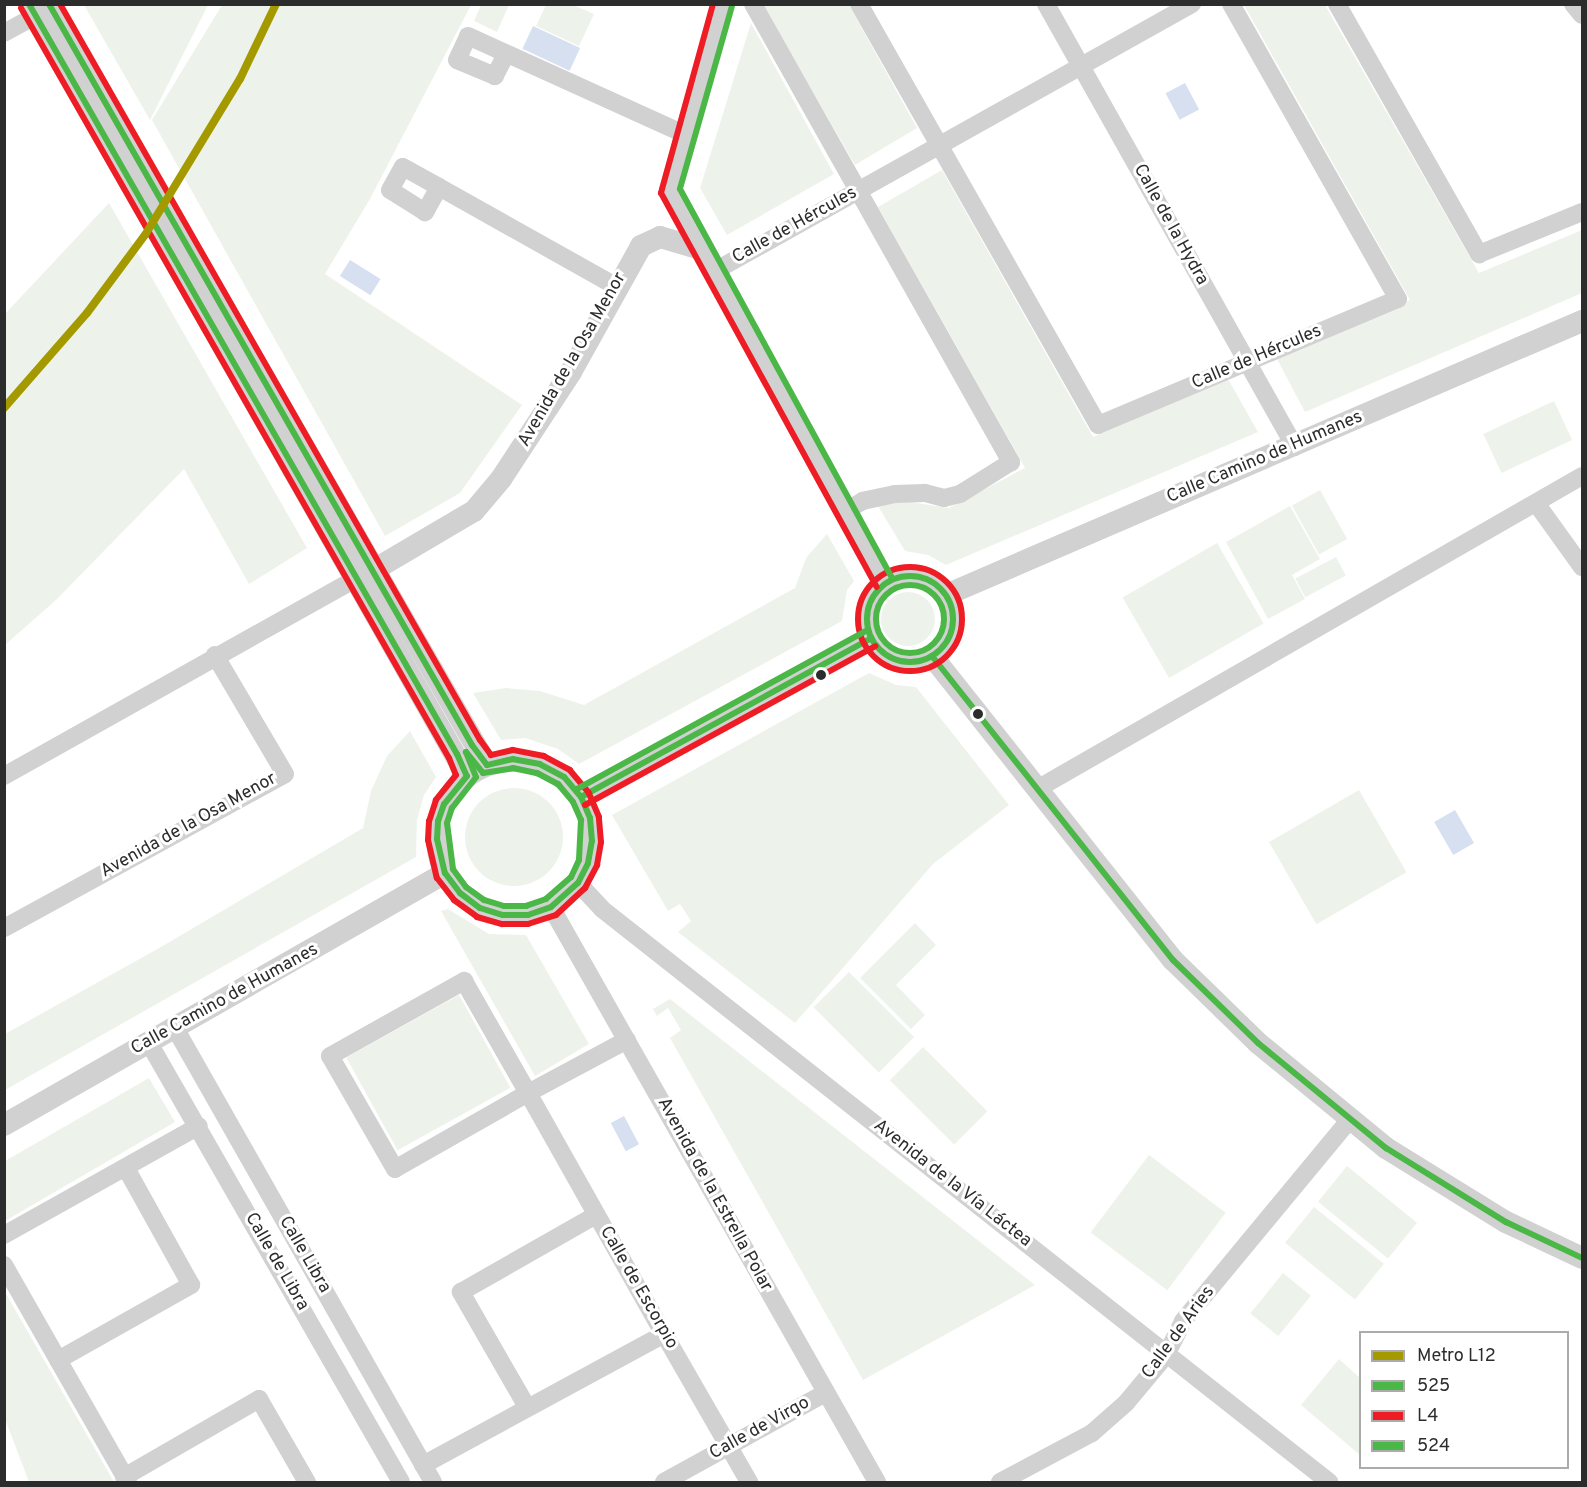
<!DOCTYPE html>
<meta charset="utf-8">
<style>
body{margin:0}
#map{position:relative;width:1587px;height:1487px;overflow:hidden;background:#fff;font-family:Overpass,sans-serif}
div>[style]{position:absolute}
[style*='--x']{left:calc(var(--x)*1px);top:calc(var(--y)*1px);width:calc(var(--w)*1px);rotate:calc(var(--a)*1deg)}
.green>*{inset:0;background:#edf3ea;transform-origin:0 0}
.round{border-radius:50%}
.water>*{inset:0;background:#d6e0f1;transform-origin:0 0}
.minor>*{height:18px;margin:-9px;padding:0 9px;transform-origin:9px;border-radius:9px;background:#d1d1d1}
.tertiary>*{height:22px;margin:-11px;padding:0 11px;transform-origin:11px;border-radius:11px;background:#d1d1d1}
.tertiary>.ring{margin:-11px;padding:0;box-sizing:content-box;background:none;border:22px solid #d1d1d1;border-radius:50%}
.bus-1>*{height:6px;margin:-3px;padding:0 3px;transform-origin:3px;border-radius:3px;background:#4ab747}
.bus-1>.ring{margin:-3px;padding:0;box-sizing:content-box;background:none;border:6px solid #4ab747;border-radius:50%}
.bus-2>*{height:6px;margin:-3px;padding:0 3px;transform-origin:3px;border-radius:3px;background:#ee1c25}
.bus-2>.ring{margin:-3px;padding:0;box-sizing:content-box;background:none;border:6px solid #ee1c25;border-radius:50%}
.bus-3>*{height:6px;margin:-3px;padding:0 3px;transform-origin:3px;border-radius:3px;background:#4ab747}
.bus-3>.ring{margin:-3px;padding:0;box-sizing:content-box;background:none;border:6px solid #4ab747;border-radius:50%}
.metro-1>*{height:8px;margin:-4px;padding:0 4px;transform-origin:4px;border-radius:4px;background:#a49a00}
.dots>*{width:16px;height:16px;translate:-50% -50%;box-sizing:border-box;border:3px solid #fff;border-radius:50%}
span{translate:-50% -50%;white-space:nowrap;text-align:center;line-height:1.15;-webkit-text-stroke:6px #fff;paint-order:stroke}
.street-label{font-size:18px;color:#2c2c2c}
.frame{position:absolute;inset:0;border:6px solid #2c2c2c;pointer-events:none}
.legend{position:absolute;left:1359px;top:1331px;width:210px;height:138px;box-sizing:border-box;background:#fff;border:2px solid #ababab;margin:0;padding:8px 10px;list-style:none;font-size:18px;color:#2c2c2c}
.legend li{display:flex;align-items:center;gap:12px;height:30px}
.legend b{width:30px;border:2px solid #ababab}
</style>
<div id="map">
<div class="green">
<div style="clip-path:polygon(84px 5px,208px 5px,150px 120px)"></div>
<div style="clip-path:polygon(222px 5px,471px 5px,370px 199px,325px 274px,522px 405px,460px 493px,385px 536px,152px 120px)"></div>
<div style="clip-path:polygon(481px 5px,509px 5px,497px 32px,474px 21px)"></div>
<div style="clip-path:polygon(546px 5px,573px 5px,594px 14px,579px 46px,536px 26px)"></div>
<div style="clip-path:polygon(763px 5px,849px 5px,917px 128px,855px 165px)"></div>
<div style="clip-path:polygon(1244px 5px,1325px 5px,1479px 273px,1582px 230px,1582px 293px,1305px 412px,1277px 359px,1410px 300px)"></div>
<div style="clip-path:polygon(751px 23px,834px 174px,727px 235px,700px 188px)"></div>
<div style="clip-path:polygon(942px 170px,1093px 437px,1228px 379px,1258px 432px,946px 565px,928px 555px,905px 551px,878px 506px,904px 501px,949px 508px,1025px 468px,878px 207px)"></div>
<div style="clip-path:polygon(109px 203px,307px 548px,249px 584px,184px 469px,56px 600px,5px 645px,4px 315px)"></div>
<div style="left:1554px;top:401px;width:43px;height:78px;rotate:65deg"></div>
<div style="left:1320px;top:490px;width:56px;height:32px;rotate:61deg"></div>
<div style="clip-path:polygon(1290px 506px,1320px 559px,1292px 575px,1305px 599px,1268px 619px,1226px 542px)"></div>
<div style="clip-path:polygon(827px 534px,854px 581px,847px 590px,842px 621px,579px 764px,558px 749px,525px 738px,501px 740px,473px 693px,506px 688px,540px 691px,584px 705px,795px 588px,806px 558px)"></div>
<div style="left:1217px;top:543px;width:93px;height:109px;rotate:60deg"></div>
<div style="left:1336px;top:557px;width:21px;height:46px;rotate:62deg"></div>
<div class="round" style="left:881px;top:592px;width:54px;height:54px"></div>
<div style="clip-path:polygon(869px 673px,896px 685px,916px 687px,1009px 805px,933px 864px,795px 1023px,678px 932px,691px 921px,680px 904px,668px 911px,612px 815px)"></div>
<div style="clip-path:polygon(410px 731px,436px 777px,424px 795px,417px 820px,416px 857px,5px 1090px,5px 1034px,161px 947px,363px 828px,371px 791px,387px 756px)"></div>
<div class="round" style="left:465px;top:788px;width:98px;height:98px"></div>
<div style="left:1359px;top:790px;width:95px;height:104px;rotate:60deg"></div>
<div style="clip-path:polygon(448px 909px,489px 934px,526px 935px,589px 1044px,535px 1076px,441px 911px)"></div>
<div style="clip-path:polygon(915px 923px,936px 945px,896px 985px,925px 1015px,911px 1029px,860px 978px)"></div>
<div style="left:849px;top:972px;width:92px;height:50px;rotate:45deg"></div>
<div style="left:459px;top:995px;width:106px;height:129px;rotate:61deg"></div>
<div style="clip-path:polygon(670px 999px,1035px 1285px,863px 1380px,670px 1038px,681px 1030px,668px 1008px,657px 1016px,653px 1009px)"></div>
<div style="left:923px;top:1047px;width:91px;height:47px;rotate:45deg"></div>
<div style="clip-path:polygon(149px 1078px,175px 1122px,5px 1221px,5px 1161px)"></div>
<div style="left:1149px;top:1155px;width:96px;height:97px;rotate:37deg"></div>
<div style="left:1347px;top:1166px;width:90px;height:46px;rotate:39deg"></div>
<div style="left:1314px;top:1207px;width:90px;height:46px;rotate:39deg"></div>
<div style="left:1283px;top:1273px;width:36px;height:52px;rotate:39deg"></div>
<div style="clip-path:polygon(5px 1292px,114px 1482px,29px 1482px,5px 1419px)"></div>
<div style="clip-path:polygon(1339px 1359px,1360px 1378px,1360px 1455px,1301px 1405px)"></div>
</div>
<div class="water">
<div style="left:533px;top:26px;width:52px;height:25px;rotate:25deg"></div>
<div style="left:1185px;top:83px;width:30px;height:22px;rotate:62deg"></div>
<div style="left:350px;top:260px;width:36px;height:19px;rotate:32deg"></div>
<div style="left:1455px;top:810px;width:38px;height:24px;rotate:60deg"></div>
<div style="left:624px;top:1116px;width:32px;height:15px;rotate:62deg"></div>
</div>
<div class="minor">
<div style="--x:753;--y:4;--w:526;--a:60.61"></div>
<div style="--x:1011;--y:462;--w:60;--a:147.9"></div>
<div style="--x:960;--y:494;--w:16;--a:166"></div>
<div style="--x:944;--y:498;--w:20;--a:-165"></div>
<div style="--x:925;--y:493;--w:30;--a:178"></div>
<div style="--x:895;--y:494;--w:33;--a:168"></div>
<div style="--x:863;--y:501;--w:18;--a:151"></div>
<div style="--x:859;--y:4;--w:484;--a:60.4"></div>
<div style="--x:1098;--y:425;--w:325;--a:-22.8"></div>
<div style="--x:1398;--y:299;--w:339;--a:-119.5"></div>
<div style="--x:1046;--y:4;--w:508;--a:60.66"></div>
<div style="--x:1337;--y:4;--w:288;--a:60.4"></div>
<div style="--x:1479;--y:254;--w:111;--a:-22.2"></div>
<div style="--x:1573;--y:4;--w:14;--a:51"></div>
<div style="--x:4;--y:33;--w:35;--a:-29"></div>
<div style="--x:506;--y:54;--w:25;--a:117"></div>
<div style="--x:495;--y:76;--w:41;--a:-157.2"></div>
<div style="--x:457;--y:60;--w:26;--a:-65"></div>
<div style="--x:468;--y:36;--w:237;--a:24.4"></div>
<div style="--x:439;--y:187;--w:29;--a:119"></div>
<div style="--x:425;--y:212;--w:41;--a:-147.8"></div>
<div style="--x:390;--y:190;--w:26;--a:-61"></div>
<div style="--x:403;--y:167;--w:41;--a:29.1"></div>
<div style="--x:439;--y:187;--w:204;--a:29.3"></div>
<div style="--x:713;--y:272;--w:549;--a:-29.23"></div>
<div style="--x:1536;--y:503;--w:79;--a:54.3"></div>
<div style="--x:4;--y:776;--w:403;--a:-29.3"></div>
<div style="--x:1037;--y:789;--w:628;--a:-29.87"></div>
<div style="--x:578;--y:883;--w:35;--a:47"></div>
<div style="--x:602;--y:909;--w:926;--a:38.24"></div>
<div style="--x:551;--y:907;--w:661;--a:60.45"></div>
<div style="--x:4;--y:928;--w:320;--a:-28.7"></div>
<div style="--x:285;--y:774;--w:138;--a:-120.5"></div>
<div style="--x:175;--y:1028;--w:522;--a:60.39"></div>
<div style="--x:627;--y:1040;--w:112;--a:151.8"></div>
<div style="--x:528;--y:1093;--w:153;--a:150.3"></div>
<div style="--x:395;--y:1169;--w:130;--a:-119.9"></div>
<div style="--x:330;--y:1056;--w:154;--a:-29.2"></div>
<div style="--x:464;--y:981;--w:129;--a:60.3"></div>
<div style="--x:528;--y:1093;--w:277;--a:60.6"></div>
<div style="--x:664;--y:1334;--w:171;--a:60.1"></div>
<div style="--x:149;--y:1043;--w:506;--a:60.14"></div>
<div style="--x:4;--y:1235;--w:223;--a:-29.2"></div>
<div style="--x:4;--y:1265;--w:250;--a:60.3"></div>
<div style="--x:58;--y:1360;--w:153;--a:-29.4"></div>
<div style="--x:191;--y:1285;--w:134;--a:-119.1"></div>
<div style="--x:527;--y:1407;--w:133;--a:-119.9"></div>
<div style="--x:461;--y:1292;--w:155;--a:-29.7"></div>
<div style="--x:423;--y:1465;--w:274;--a:-28.5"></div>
<div style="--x:124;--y:1477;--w:156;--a:-30"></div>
<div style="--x:259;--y:1399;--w:96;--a:60"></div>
<div style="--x:664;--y:1482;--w:184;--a:-28.9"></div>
<div style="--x:1000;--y:1482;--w:104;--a:-28"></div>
<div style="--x:1092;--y:1433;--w:45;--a:-41.4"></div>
<div style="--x:1126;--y:1403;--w:62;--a:-50.2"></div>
<div style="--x:1166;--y:1355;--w:38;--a:-63"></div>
<div style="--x:1183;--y:1321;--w:261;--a:-50.4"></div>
</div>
<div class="tertiary">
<div style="--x:29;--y:4;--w:888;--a:60.43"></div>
<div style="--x:49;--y:4;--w:878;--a:60.08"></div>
<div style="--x:723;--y:4;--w:193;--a:105.9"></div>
<div style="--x:670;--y:190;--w:448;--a:61.3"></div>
<div style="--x:372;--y:571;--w:118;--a:-30.5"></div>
<div style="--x:474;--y:511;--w:42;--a:-49.8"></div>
<div style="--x:501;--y:479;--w:128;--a:-56.8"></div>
<div style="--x:571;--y:372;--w:144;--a:-60.9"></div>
<div style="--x:641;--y:246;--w:21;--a:-25"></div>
<div style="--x:660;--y:237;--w:43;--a:16.3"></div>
<div class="ring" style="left:867px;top:576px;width:64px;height:64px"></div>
<div style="--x:946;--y:595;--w:693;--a:-23.31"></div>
<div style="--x:932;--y:656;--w:388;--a:51.6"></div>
<div style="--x:1173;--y:960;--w:119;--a:44.3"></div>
<div style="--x:1258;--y:1043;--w:166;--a:39.4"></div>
<div style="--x:1386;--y:1148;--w:141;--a:31.7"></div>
<div style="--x:1506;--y:1222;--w:84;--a:25.3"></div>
<div class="ring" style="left:437px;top:761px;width:132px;height:132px"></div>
<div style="--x:581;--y:797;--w:331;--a:-28.7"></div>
<div style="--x:4;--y:1125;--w:508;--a:-29.74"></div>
</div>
<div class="bus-1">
<div style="--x:29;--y:4;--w:864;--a:60.29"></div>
<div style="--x:457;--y:754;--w:24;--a:66"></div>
<div style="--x:467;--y:776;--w:36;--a:129"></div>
<div style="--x:444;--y:804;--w:18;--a:109"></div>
<div style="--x:438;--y:821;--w:18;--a:93"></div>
<div style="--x:437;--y:839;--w:35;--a:77"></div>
<div style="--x:445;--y:873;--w:25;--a:53"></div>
<div style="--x:460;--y:893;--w:25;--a:37"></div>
<div style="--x:480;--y:908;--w:24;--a:17"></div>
<div style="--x:503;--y:915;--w:25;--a:0"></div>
<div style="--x:528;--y:915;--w:24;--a:-19"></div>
<div style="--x:551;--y:907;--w:36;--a:-42"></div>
<div style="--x:578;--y:883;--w:22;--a:-63"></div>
<div style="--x:588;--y:863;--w:22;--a:-80"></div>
<div style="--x:592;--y:841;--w:23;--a:-95"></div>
<div style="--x:590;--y:818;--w:23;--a:-113"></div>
<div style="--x:581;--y:797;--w:26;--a:-130"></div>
<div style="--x:564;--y:777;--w:27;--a:-152"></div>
<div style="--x:540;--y:764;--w:27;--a:-170"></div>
<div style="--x:513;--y:759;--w:27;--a:167"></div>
<div style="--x:487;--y:765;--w:25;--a:-127"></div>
<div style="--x:472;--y:745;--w:853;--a:-119.72"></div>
<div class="ring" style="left:867px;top:576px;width:80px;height:80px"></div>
<div style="--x:932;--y:656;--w:388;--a:51.6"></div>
<div style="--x:1173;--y:960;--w:119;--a:44.3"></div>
<div style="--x:1258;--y:1043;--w:166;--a:39.4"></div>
<div style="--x:1386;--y:1148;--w:141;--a:31.7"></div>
<div style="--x:1506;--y:1222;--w:84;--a:25.3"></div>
<div style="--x:581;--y:797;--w:331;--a:-28.7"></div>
</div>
<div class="bus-2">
<div style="--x:713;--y:4;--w:196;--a:105.4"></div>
<div style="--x:661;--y:193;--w:449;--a:61.3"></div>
<div style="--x:21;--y:8;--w:864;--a:60.29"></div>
<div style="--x:449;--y:758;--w:18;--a:68"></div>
<div style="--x:456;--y:775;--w:32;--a:129"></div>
<div style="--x:436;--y:800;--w:22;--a:108"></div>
<div style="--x:429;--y:821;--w:19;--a:93"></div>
<div style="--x:428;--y:840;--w:39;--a:77"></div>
<div style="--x:437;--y:878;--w:28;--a:52"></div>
<div style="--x:454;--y:900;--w:29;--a:36"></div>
<div style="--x:477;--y:917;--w:26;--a:16"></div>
<div style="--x:502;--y:924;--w:26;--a:0"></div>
<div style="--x:528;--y:924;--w:29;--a:-18"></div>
<div style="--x:556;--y:915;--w:40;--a:-43"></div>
<div style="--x:585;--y:888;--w:26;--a:-62"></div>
<div style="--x:597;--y:865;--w:23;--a:-80"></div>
<div style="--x:601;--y:842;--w:25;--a:-95"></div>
<div style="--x:599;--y:817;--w:26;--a:-113"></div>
<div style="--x:589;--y:793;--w:30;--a:-130"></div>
<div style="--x:570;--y:770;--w:30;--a:-152"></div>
<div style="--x:544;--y:756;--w:32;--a:-169"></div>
<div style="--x:513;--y:750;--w:23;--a:167"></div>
<div style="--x:491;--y:755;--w:19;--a:-126"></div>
<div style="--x:480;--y:740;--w:847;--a:-119.71"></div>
<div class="ring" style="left:858px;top:567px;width:98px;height:98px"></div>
<div style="--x:585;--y:805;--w:331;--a:-28.7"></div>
</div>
<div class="bus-3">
<div style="--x:732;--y:6;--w:190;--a:105.9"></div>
<div style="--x:680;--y:189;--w:444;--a:61.4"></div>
<div class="ring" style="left:876px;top:585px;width:62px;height:62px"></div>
<div style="--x:466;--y:752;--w:27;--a:51"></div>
<div style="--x:483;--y:773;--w:30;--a:-9"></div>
<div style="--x:513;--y:768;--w:25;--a:12"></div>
<div style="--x:537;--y:773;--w:24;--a:28"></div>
<div style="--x:558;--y:784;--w:23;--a:50"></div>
<div style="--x:573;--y:802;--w:20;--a:66"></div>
<div style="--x:581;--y:820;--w:40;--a:92.9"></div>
<div style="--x:579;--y:860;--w:19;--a:115"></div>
<div style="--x:571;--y:877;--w:33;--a:139"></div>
<div style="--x:546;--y:899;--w:21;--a:161"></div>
<div style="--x:526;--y:906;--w:22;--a:180"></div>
<div style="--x:504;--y:906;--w:21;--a:-163"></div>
<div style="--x:484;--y:900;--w:22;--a:-144"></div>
<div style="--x:466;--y:887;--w:22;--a:-126"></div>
<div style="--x:453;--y:869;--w:46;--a:-97.4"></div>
<div style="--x:447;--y:823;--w:16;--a:-72"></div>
<div style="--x:452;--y:808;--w:39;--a:-52"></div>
<div style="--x:476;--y:777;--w:27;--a:-112"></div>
<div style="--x:577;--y:789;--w:331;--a:-28.7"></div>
</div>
<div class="metro-1">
<div style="--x:4;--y:408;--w:126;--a:-48.9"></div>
<div style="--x:87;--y:313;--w:97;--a:-53.4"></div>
<div style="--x:145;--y:235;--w:183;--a:-58.7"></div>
<div style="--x:240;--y:79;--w:83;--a:-64.4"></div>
</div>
<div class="dots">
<div style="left:821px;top:675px;background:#2c2c2c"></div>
<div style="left:978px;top:714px;background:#2c2c2c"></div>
</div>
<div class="street-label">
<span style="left:1170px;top:225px;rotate:61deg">Calle de la Hydra</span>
<span style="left:795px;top:226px;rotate:-29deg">Calle de Hércules</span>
<span style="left:1257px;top:358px;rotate:-23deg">Calle de Hércules</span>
<span style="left:573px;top:360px;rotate:-60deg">Avenida de la Osa Menor</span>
<span style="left:1265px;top:458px;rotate:-23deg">Calle Camino de Humanes</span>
<span style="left:189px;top:826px;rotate:-29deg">Avenida de la Osa Menor</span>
<span style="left:225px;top:1000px;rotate:-29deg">Calle Camino de Humanes</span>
<span style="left:952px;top:1184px;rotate:38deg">Avenida de la Vía Láctea</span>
<span style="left:714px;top:1195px;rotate:61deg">Avenida de la Estrella Polar</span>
<span style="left:304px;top:1255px;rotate:60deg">Calle Libra</span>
<span style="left:276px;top:1262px;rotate:60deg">Calle de Libra</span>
<span style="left:638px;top:1288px;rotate:60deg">Calle de Escorpio</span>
<span style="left:1179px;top:1333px;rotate:-54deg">Calle de Aries</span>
<span style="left:760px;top:1429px;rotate:-29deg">Calle de Virgo</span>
</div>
<div class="frame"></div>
<ul class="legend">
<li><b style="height:8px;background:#a49a00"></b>Metro L12</li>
<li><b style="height:8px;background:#4ab747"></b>525</li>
<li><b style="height:8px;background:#ee1c25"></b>L4</li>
<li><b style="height:8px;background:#4ab747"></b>524</li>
</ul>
</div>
